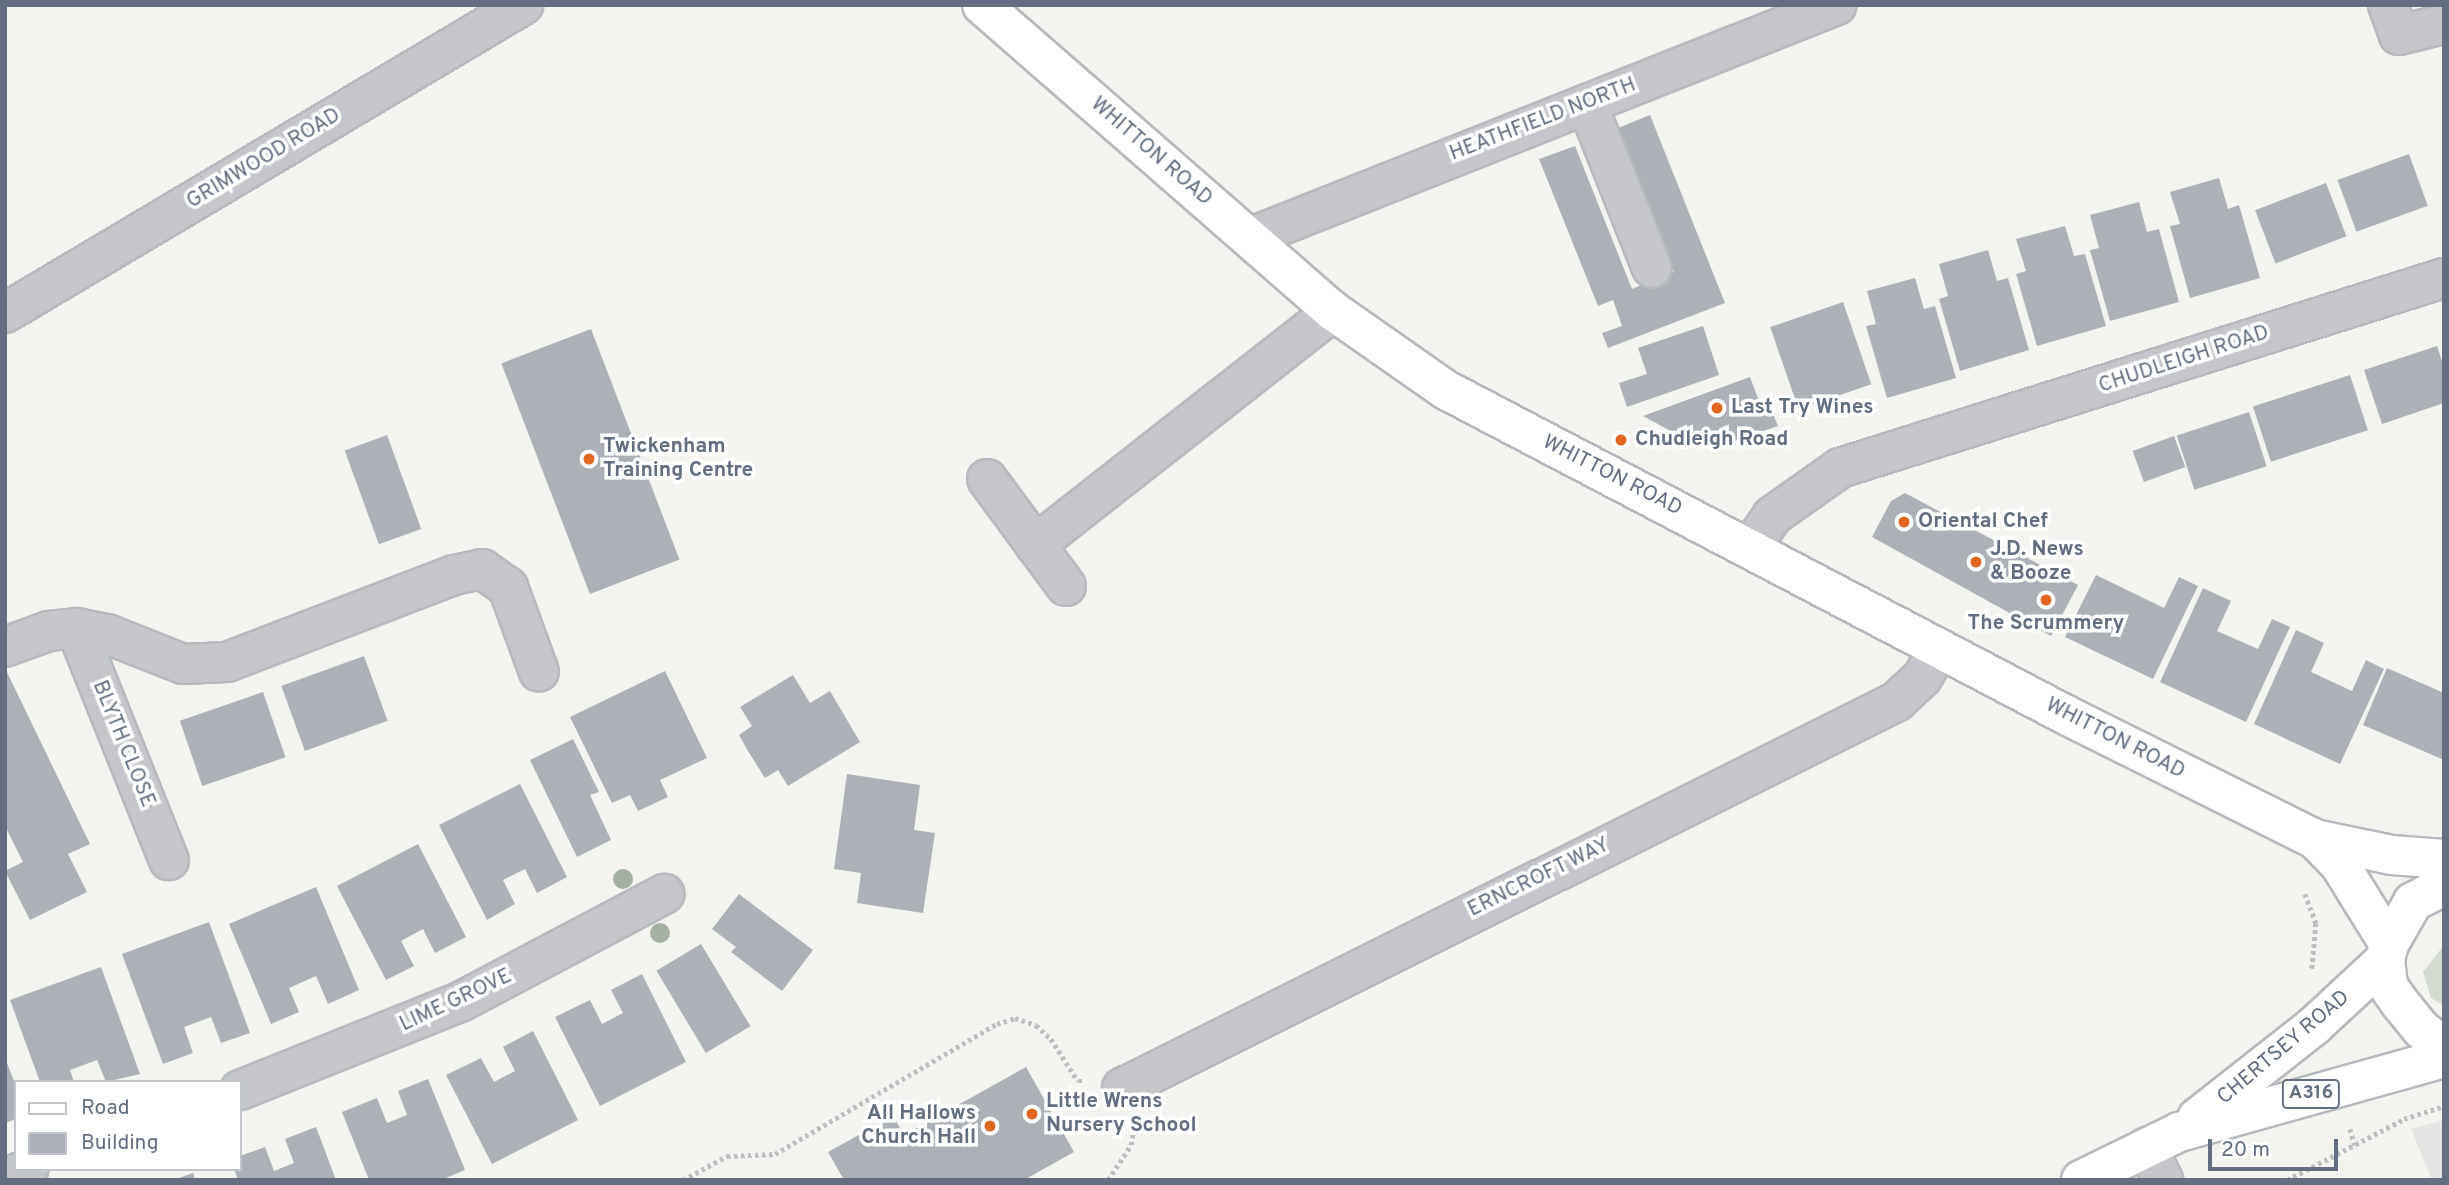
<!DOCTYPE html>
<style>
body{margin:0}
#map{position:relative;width:2449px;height:1185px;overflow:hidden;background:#f3f4ef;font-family:Overpass,sans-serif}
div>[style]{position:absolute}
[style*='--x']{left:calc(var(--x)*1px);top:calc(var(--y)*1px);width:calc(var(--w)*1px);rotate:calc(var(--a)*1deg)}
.built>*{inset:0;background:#e4e4e3}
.green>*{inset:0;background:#d3dbd0}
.building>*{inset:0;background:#acb1b7;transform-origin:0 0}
.path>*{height:4.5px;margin-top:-2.25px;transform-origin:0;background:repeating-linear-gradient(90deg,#bdbec0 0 3.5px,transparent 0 7px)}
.roads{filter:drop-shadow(2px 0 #b6b9bd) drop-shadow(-2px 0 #b6b9bd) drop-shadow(0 2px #b6b9bd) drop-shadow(0 -2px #b6b9bd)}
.minor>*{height:38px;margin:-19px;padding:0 19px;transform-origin:19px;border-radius:19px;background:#c4c6ca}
.major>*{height:38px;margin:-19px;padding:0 19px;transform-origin:19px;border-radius:19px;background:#fff}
.highway>*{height:38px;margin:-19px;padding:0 19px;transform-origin:19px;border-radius:19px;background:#fff}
.trees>*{width:20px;height:20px;margin:-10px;border-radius:50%;background:#a4b0a1}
.dots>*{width:19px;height:19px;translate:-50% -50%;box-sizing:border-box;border:4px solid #fff;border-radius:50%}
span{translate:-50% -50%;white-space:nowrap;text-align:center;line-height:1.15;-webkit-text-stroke:7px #fff;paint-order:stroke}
.shield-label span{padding:2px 5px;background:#fff;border:2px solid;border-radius:5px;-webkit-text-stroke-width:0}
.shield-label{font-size:19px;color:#636f80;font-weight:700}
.street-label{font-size:21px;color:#636f80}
.poi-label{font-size:21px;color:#636f80;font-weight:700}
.left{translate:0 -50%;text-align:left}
.right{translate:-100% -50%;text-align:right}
.frame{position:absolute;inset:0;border:7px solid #636f80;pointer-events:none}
.legend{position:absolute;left:14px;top:1080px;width:228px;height:91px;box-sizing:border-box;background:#fff;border:2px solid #c1c5cc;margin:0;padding:9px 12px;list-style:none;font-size:21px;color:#636f80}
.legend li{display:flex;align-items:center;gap:14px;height:35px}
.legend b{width:35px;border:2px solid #c1c5cc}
.scale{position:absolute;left:2208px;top:1139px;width:130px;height:32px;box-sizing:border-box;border:4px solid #636f80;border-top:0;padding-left:9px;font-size:21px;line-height:24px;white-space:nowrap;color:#636f80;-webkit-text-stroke:5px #fff;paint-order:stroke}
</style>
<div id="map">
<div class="built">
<div style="clip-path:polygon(2444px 1120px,2444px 1180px,2432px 1180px,2411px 1129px)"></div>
</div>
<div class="green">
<div style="clip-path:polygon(2444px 945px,2444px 1006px,2431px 998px,2423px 972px)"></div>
</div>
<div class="building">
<div style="clip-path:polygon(1650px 115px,1725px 303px,1608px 348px,1602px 333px,1622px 326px,1613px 300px,1598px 306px,1539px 159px,1575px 146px,1632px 289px,1674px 272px,1618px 128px)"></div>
<div style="left:2409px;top:154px;width:55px;height:76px;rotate:70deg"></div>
<div style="clip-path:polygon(2219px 178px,2228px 209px,2239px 205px,2260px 278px,2190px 298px,2170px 226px,2180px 224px,2170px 192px)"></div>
<div style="left:2326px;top:183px;width:57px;height:76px;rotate:69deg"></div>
<div style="clip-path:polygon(2139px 202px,2147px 232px,2159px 229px,2179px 302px,2110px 321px,2090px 250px,2099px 248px,2090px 215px)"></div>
<div style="clip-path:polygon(2065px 226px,2074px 256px,2085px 254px,2106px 326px,2037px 346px,2016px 274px,2026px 271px,2016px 239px)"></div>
<div style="clip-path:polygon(1988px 250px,1997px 281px,2008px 278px,2029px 350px,1960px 371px,1939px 299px,1948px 296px,1939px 264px)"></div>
<div style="clip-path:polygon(1915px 278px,1924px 309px,1935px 306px,1956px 378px,1887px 398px,1866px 326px,1876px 324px,1867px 291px)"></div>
<div style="left:1843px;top:302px;width:87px;height:77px;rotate:71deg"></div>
<div style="clip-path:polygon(1703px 326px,1719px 375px,1627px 407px,1619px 383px,1647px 374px,1638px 348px)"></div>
<div style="left:591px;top:329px;width:247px;height:96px;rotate:69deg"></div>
<div style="clip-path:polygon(2437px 346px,2444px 367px,2444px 403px,2382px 424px,2364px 370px)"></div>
<div style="left:2350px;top:375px;width:58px;height:102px;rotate:72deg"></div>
<div style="clip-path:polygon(1750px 377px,1759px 401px,1767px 399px,1778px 426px,1736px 440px,1729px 447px,1689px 441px,1643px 416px)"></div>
<div style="left:2249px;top:412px;width:57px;height:76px;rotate:72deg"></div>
<div style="left:387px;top:435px;width:100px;height:45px;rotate:70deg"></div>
<div style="left:2174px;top:436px;width:33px;height:44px;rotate:70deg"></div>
<div style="clip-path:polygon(1905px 493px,2078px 585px,2051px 636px,1872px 537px,1891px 501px)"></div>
<div style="clip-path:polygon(2096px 575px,2164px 608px,2179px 577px,2198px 586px,2153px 679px,2065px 637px)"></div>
<div style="clip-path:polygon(2203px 588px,2231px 601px,2217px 631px,2258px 649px,2272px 619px,2290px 627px,2246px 722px,2160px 682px)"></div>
<div style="clip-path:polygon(2296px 630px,2324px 643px,2311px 672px,2352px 691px,2366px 660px,2384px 669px,2340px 764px,2254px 724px)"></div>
<div style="left:364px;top:656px;width:69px;height:88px;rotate:70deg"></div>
<div style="clip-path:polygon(5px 668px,90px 844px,68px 854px,87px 892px,30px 920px,5px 871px,23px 862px,5px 826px)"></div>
<div style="clip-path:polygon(2387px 668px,2444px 693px,2444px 760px,2363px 725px)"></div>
<div style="clip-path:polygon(665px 671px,707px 758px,660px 780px,668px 797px,638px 811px,630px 795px,612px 803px,570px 717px)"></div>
<div style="clip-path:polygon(793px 675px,810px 703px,830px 691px,860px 742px,788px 786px,778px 770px,765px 778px,748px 751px,739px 735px,752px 726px,740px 707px)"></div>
<div style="left:263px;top:692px;width:69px;height:88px;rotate:71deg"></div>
<div style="clip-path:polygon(573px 739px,599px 792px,590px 795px,611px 840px,577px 857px,530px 760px)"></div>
<div style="clip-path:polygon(847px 774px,920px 785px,914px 830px,935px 833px,923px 913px,857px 903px,861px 873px,834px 869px)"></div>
<div style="clip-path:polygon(520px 784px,567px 877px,537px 893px,525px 869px,503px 880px,515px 904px,487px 920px,439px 825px)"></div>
<div style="clip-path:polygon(418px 844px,466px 937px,435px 953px,423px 929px,401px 941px,414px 966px,386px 980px,337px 886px)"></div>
<div style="clip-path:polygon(316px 887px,359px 990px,328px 1004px,316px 976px,289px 988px,299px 1012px,271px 1024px,229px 924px)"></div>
<div style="clip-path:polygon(739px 894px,813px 950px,782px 991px,731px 952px,736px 947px,712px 929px)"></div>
<div style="clip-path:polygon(209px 922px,250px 1033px,221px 1043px,211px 1017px,184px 1027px,193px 1053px,163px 1064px,122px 954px)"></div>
<div style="left:701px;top:944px;width:96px;height:52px;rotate:59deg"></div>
<div style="clip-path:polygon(101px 967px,140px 1074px,106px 1082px,97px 1060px,70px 1070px,74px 1082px,40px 1082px,10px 1000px)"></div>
<div style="clip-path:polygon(642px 974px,686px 1062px,600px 1106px,555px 1017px,590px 1000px,602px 1024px,623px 1013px,611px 990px)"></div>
<div style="clip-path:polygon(533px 1031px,578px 1120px,492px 1164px,446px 1075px,481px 1058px,494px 1082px,515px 1071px,503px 1047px)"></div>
<div style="clip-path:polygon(5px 1058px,16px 1086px,16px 1119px,5px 1123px)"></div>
<div style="clip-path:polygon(1026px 1067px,1074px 1152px,1024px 1180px,844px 1180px,828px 1152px,893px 1116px,904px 1135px)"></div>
<div style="clip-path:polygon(428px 1079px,465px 1170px,441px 1180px,369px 1180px,342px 1112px,377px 1098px,387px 1123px,407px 1115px,398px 1091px)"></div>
<div style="clip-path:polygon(316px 1127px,336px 1180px,238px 1180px,234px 1169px,240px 1169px,240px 1156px,265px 1147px,274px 1171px,294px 1163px,285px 1139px)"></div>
<div style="clip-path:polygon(193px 1173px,195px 1180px,176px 1180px,176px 1179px)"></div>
</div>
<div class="path">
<div style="--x:2305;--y:894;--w:31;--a:69"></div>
<div style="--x:2316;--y:923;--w:47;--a:94.9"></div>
<div style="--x:2350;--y:1129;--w:17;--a:73"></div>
<div style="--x:683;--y:1180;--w:50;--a:-28.6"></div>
<div style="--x:727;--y:1156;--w:48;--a:-2.4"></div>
<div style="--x:775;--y:1154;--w:257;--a:-30.4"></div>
<div style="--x:997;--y:1024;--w:19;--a:-18"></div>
<div style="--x:1015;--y:1018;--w:22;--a:18"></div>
<div style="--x:1036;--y:1025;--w:21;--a:43"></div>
<div style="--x:1051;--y:1039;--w:50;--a:57.3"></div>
<div style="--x:1078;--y:1081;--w:5;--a:0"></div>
<div style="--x:1108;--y:1180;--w:42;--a:-56.7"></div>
<div style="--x:1131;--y:1145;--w:19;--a:-81"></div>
<div style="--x:2287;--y:1180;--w:132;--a:-27.5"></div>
<div style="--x:2404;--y:1119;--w:42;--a:-18"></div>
</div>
<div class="roads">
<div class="minor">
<div style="--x:2388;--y:5;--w:32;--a:70"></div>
<div style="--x:2399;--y:35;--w:46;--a:-13.7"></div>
<div style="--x:1587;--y:104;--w:176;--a:68.4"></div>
<div style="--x:1249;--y:238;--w:632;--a:-21.62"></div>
<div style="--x:5;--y:313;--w:603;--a:-30.74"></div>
<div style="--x:987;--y:479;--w:133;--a:53.6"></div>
<div style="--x:1035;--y:545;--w:379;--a:-38.1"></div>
<div style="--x:1750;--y:548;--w:39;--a:-55"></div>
<div style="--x:1772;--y:516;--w:83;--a:-35.2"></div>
<div style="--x:1840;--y:468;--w:633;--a:-17.46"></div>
<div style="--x:76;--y:628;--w:250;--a:68.2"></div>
<div style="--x:5;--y:647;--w:47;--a:-20"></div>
<div style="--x:49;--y:631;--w:27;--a:-6"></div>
<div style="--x:76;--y:628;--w:32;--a:11"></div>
<div style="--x:107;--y:634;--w:82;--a:21.5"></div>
<div style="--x:183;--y:664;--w:44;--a:-2.6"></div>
<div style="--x:227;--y:662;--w:243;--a:-21"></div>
<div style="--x:454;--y:575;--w:29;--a:-12"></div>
<div style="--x:482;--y:569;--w:32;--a:35"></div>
<div style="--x:508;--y:587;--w:90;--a:70"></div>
<div style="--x:1122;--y:1088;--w:865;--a:-26.51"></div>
<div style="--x:1896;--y:702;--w:35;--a:-43"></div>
<div style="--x:1922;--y:678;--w:34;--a:-60"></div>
<div style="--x:240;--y:1090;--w:239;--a:-21.8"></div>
<div style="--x:462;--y:1001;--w:229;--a:-27.9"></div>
<div style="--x:2147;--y:1147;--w:37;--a:64"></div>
<div style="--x:5;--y:1178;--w:25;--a:-21"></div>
</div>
<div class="major">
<div style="--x:982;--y:5;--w:466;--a:41.1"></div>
<div style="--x:1333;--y:311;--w:138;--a:35"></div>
<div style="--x:1446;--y:390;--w:702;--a:27.66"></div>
<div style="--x:2068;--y:716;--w:276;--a:26.5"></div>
<div style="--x:2315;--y:839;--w:79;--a:11.7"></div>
<div style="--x:2392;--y:855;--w:52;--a:4.4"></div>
<div style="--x:2315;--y:839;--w:36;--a:46"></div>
<div style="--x:2340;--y:865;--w:93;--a:58.2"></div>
</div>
<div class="highway">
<div style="--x:2444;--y:886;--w:35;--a:153"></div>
<div style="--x:2413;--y:902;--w:48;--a:119.7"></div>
<div style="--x:2389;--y:944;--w:16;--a:104"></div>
<div style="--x:2385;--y:960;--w:26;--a:83"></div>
<div style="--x:2388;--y:986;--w:21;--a:55"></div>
<div style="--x:2400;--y:1003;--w:33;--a:51"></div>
<div style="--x:2421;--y:1029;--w:29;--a:38"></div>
<div style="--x:2197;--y:1118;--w:149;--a:-38.2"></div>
<div style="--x:2314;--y:1026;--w:97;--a:-42.9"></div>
<div style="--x:2081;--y:1180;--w:109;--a:-26.1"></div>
<div style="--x:2179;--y:1132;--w:275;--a:-15.6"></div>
</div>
</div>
<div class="trees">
<div style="left:623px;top:879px"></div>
<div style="left:660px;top:933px"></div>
</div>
<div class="dots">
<div style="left:1717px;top:408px;background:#e16822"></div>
<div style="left:1621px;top:440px;background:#e16822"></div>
<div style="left:589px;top:459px;background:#e16822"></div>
<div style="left:1904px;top:522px;background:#e16822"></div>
<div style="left:1976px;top:562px;background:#e16822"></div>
<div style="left:2046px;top:600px;background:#e16822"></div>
<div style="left:1032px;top:1114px;background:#e16822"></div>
<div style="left:990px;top:1126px;background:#e16822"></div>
</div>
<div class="shield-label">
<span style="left:2311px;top:1094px">A316</span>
</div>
<div class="street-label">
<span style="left:1543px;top:120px;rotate:-21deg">HEATHFIELD NORTH</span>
<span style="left:1151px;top:152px;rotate:41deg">WHITTON ROAD</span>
<span style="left:264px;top:159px;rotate:-31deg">GRIMWOOD ROAD</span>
<span style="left:2184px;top:360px;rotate:-18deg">CHUDLEIGH ROAD</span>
<span style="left:1612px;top:476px;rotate:27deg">WHITTON ROAD</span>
<span style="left:2115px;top:739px;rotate:27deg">WHITTON ROAD</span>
<span style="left:123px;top:744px;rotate:68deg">BLYTH CLOSE</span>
<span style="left:1539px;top:878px;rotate:-26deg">ERNCROFT WAY</span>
<span style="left:456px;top:1001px;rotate:-25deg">LIME GROVE</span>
<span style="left:2284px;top:1048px;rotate:-40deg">CHERTSEY ROAD</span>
</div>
<div class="poi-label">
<span class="left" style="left:1731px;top:408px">Last Try Wines</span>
<span class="left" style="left:1635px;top:440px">Chudleigh Road</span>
<span class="left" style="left:603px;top:459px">Twickenham<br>Training Centre</span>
<span class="left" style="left:1918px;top:522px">Oriental Chef</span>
<span class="left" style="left:1990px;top:562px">J.D. News<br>&amp; Booze</span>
<span style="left:2046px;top:624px">The Scrummery</span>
<span class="left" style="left:1046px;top:1114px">Little Wrens<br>Nursery School</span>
<span class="right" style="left:976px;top:1126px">All Hallows<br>Church Hall</span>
</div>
<div class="frame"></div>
<ul class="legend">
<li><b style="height:9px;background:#fff"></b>Road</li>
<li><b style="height:19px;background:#acb1b7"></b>Building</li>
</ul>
<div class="scale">20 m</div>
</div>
